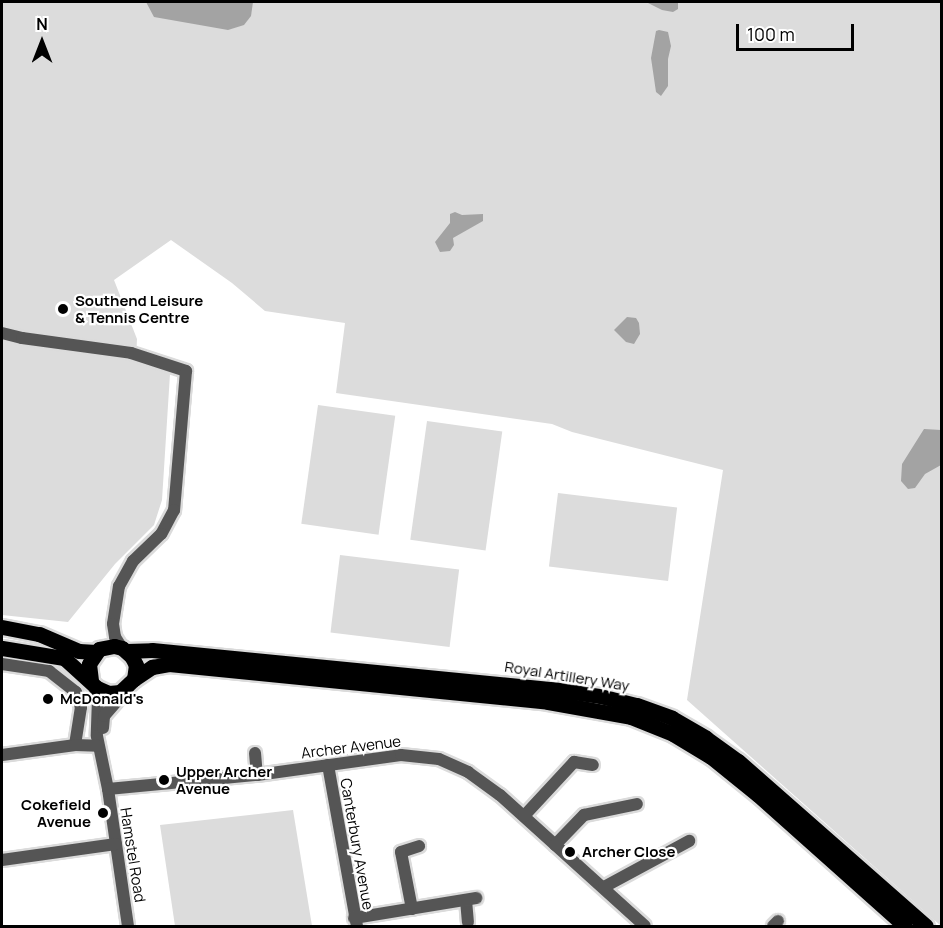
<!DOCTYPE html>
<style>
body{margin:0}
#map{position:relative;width:943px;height:928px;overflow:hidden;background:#fff;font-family:Manrope,sans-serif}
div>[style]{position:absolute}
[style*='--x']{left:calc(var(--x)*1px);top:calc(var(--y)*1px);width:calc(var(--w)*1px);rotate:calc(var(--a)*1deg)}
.green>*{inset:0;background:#dcdcdc;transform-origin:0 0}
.water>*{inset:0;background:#a3a3a3}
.roads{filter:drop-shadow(2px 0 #dbdbdb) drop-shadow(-2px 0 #dbdbdb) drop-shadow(0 2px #dbdbdb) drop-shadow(0 -2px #dbdbdb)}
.minor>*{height:12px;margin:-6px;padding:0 6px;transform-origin:6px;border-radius:6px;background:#555}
.major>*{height:15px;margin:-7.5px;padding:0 7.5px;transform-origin:7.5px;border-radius:7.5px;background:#000}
.dots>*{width:16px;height:16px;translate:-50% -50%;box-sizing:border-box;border:3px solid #fff;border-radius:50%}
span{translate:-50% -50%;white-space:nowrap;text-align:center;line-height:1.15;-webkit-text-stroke:4.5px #fff;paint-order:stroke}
.poi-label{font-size:15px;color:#000;font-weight:700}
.left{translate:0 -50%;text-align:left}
.right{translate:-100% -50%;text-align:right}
.street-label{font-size:15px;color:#000}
.frame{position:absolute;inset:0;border:3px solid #000;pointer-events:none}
.north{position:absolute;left:12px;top:12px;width:60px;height:60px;-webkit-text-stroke:4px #fff;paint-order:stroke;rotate:0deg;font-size:16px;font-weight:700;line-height:24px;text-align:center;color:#000}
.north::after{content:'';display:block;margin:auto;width:21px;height:27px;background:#000;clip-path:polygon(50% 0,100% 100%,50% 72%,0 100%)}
.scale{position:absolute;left:736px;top:24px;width:118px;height:27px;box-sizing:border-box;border:3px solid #000;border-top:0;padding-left:8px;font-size:18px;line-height:21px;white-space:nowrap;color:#000;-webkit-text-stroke:4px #fff;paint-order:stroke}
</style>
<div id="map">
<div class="green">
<div style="clip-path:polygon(2px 2px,941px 2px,941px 926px,687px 700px,723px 470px,572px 432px,552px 424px,336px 393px,345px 323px,265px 311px,232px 283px,171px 240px,114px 280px,137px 339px,136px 360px,170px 374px,162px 500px,154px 525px,115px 564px,68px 622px,2px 615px)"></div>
<div style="left:318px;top:405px;width:78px;height:120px;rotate:8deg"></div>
<div style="left:427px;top:421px;width:76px;height:120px;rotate:8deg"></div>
<div style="left:558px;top:493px;width:120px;height:74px;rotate:7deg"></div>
<div style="left:340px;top:555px;width:120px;height:78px;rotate:7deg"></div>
<div style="clip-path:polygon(293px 810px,312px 926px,175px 926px,160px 825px)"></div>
</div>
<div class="water">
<div style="clip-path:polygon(146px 2px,253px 2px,251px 16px,244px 25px,228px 30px,154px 17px)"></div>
<div style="clip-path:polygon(646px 2px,678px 2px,678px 9px,673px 12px,662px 10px)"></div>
<div style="clip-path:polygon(659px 30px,668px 32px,671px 46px,668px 59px,668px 86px,661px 96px,656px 92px,651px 58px,656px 31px)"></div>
<div style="clip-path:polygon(455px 212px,462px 215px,483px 214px,483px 221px,453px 238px,454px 245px,450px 251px,440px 252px,435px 242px,450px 223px,450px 214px)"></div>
<div style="clip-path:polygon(627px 317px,636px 318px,639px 323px,640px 334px,634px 344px,626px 342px,614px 330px)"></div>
<div style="clip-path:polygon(924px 429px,941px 430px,941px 465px,925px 474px,915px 488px,908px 489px,901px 481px,902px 464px)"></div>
</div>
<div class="roads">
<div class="minor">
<div style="--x:2;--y:333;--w:21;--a:14"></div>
<div style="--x:22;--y:338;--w:110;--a:7.8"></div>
<div style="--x:131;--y:353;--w:58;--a:18.1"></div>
<div style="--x:186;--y:371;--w:140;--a:94.9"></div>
<div style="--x:174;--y:510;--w:27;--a:118"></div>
<div style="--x:161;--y:534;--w:39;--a:136"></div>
<div style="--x:133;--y:561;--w:29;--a:119"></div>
<div style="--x:119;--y:586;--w:38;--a:99"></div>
<div style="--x:113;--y:624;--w:13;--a:81"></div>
<div style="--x:115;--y:637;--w:13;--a:58"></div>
<div style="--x:2;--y:664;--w:48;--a:8.5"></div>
<div style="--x:49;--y:671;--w:34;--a:38"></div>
<div style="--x:76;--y:692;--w:16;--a:72"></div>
<div style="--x:81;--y:707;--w:38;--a:99"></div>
<div style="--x:93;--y:684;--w:15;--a:70"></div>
<div style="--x:98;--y:698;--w:38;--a:92"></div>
<div style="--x:97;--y:736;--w:54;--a:78.3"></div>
<div style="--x:108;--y:789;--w:138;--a:81.7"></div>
<div style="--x:103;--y:728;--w:12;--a:-85"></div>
<div style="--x:104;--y:716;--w:37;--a:-49"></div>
<div style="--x:255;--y:753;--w:22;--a:85"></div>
<div style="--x:2;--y:755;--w:74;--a:-7.8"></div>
<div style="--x:75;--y:745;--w:23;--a:2"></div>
<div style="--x:328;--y:765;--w:164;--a:79.8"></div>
<div style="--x:108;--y:789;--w:150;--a:-5.4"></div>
<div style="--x:257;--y:775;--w:145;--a:-7.9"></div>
<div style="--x:401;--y:755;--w:38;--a:6"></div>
<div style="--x:439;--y:759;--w:32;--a:24"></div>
<div style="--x:468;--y:772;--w:39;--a:36"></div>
<div style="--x:500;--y:795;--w:195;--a:42.1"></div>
<div style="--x:524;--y:816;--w:74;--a:-47.2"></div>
<div style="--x:574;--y:762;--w:19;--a:9"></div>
<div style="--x:555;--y:845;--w:42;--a:-46"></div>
<div style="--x:584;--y:815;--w:54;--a:-11.7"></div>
<div style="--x:2;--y:860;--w:115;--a:-8"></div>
<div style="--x:604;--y:887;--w:97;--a:-28.4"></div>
<div style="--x:466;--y:900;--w:22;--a:85"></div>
<div style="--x:412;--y:909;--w:58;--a:-100.9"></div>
<div style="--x:401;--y:852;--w:19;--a:-18"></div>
<div style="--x:354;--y:918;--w:124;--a:-9.3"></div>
<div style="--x:773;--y:926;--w:7;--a:-45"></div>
</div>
<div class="major">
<div style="--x:2;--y:627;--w:38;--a:11"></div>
<div style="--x:39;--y:634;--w:43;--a:23"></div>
<div style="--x:79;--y:651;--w:17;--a:3"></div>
<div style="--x:2;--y:648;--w:63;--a:9.2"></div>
<div style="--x:64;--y:658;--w:45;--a:42.3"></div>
<div style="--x:97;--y:688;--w:13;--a:23"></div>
<div style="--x:109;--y:693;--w:11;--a:-5"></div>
<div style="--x:120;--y:692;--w:19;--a:-43"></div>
<div style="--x:134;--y:679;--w:14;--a:-82"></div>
<div style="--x:136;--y:665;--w:9;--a:-117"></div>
<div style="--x:132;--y:657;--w:13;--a:-138"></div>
<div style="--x:122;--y:648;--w:8;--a:-166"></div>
<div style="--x:114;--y:646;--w:15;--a:169"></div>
<div style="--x:99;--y:649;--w:18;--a:124"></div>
<div style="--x:89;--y:664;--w:17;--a:83"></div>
<div style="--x:127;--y:651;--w:25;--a:-2"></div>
<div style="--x:152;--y:650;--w:402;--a:5.6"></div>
<div style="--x:552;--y:689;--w:49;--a:8.3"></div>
<div style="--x:600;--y:696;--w:38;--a:14"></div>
<div style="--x:637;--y:705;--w:37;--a:20"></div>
<div style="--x:672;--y:718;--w:39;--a:30"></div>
<div style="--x:706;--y:738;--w:39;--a:36"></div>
<div style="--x:738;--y:761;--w:250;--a:41.3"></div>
<div style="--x:134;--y:679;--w:22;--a:-34"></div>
<div style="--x:152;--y:667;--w:17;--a:-10"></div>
<div style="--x:169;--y:664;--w:381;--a:5.7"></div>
<div style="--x:548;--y:702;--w:84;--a:10.2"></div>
<div style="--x:631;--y:717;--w:45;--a:22"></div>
<div style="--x:673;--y:734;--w:44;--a:31.2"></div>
<div style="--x:711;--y:757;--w:60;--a:39"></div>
<div style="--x:758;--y:795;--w:197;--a:41.7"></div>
</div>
</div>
<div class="dots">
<div style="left:63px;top:309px;background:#000"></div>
<div style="left:48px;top:699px;background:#000"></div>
<div style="left:164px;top:780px;background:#000"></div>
<div style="left:103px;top:813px;background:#000"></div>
<div style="left:570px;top:852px;background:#000"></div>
</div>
<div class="poi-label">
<span class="left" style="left:75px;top:309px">Southend Leisure<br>&amp; Tennis Centre</span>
<span class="left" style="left:60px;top:699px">McDonald's</span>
<span class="left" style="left:176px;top:780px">Upper Archer<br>Avenue</span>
<span class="right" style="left:91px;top:813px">Cokefield<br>Avenue</span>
<span class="left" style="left:582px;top:852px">Archer Close</span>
</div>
<div class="street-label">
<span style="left:567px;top:676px;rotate:9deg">Royal Artillery Way</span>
<span style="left:351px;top:747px;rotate:-7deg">Archer Avenue</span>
<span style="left:357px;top:844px;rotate:80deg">Canterbury Avenue</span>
<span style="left:133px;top:855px;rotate:81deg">Hamstel Road</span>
</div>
<div class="frame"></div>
<div class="north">N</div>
<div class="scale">100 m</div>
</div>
